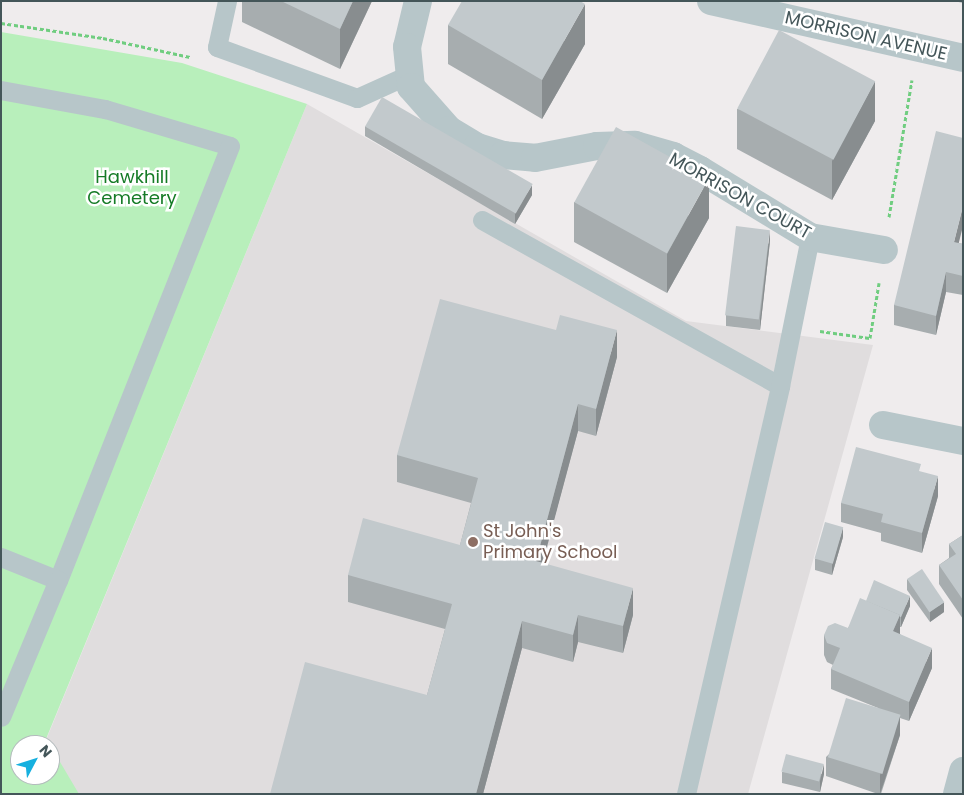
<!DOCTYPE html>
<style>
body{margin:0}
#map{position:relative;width:964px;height:795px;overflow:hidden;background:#efeced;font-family:Poppins,sans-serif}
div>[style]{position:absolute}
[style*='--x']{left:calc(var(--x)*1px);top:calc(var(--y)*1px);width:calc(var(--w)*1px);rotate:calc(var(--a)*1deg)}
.education>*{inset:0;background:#e0ddde}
.green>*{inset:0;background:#b8efbb}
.path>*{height:3px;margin-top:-1.5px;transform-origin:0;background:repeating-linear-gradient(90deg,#70cd80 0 4px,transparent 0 6.5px)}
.service>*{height:19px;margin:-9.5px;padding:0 9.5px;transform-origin:9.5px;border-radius:9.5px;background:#b7c6c9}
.minor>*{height:28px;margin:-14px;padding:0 14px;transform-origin:14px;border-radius:14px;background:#b7c6c9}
.wall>*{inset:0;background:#a7adaf}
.shaded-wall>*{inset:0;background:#888d8f}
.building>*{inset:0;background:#c2c9cc;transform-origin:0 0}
.dots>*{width:14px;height:14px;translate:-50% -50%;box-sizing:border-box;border:2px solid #fff;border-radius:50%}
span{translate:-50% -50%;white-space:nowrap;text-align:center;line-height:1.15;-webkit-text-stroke:5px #fff;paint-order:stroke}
.street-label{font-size:18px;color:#445659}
.park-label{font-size:18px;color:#157b26}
.education-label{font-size:18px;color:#785e54}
.left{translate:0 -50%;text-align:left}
.frame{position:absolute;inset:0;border:2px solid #445659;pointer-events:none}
.north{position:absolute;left:10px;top:735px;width:50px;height:50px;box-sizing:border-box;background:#fff;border:1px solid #b4bbbd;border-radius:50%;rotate:50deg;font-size:14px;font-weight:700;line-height:20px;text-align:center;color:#445659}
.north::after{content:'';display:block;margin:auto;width:18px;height:22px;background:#16b0df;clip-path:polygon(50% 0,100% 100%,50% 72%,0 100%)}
</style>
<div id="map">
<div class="education">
<div style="clip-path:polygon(307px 104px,686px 321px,873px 345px,748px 794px,23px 794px,50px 775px,50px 745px,44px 745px)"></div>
</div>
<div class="green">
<div style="clip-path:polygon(1px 32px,182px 63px,307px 104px,46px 739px,50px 745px,20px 745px,20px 775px,50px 775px,50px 745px,79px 794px,1px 794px)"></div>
</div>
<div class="path">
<div style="--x:1;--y:23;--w:103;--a:8.4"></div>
<div style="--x:103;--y:38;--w:89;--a:12.3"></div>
<div style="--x:889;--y:217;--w:139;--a:-80.5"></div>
<div style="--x:820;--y:331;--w:50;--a:8"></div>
<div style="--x:870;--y:338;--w:56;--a:-80.7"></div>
</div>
<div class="service">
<div style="--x:227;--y:1;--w:47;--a:102.3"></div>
<div style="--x:217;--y:47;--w:149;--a:20"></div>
<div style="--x:357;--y:98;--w:56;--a:-24.3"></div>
<div style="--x:1;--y:90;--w:106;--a:10.4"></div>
<div style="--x:105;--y:109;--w:130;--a:16.5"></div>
<div style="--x:230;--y:146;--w:467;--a:111.6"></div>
<div style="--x:482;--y:220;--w:341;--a:29.1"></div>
<div style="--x:1;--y:557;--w:61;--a:22"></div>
<div style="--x:58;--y:580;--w:148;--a:112.6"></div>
<div style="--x:686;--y:794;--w:419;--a:-77"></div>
<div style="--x:780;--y:386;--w:152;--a:-78.6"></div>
</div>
<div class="minor">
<div style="--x:418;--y:1;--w:47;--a:103.4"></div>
<div style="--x:407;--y:47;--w:40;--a:84.3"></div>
<div style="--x:411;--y:87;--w:57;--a:48.5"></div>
<div style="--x:449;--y:130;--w:33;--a:31"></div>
<div style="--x:477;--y:147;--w:27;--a:17"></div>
<div style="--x:503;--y:155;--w:32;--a:5"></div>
<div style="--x:535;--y:158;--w:63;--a:-11"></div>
<div style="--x:597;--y:146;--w:38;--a:-2"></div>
<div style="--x:635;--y:145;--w:40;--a:16"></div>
<div style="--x:673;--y:156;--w:30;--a:27"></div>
<div style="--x:700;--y:170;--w:129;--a:31.3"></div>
<div style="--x:810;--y:237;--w:75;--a:10"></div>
<div style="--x:711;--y:1;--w:258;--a:12.7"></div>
<div style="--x:883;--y:425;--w:82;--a:11.3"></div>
<div style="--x:957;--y:794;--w:24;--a:-75"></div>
</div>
<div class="wall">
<div style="clip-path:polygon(242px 1px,372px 1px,340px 69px,242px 22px)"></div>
<div style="clip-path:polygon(954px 1px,963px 1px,963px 3px)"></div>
<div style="clip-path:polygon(448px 25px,585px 44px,542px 119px,448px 64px)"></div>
<div style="clip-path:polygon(737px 109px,875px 121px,832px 200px,737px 149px)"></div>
<div style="clip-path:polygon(365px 126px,532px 195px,515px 224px,365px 136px)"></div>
<div style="clip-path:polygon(574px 202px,709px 218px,667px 293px,574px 242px)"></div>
<div style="clip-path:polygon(770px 241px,760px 330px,726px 326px,726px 315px)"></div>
<div style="clip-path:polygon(959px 243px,963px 244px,963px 295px,946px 292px,936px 335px,894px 325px,894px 305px)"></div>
<div style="clip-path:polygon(556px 330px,617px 357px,596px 436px,578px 431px,542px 563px,633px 615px,623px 653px,578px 642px,573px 662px,522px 648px,483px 794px,270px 794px,427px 695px,445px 629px,348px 602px,348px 575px,460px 545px,471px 503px,397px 482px,397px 455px)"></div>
<div style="clip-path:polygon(921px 472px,938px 496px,922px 553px,881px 541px,881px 533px,841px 522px,841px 503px)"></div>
<div style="clip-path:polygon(963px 535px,963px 619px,939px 584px,939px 565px,949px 558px,949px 544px)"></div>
<div style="clip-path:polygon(843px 537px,832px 575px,815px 570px,815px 559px)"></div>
<div style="clip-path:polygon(907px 579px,944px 612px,930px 622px,907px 590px)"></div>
<div style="clip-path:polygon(866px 601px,910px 606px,901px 627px,900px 627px,900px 634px,932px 668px,909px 721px,900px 718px,900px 735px,881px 794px,878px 794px,826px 776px,826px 757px,878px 708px,831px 689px,831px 669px,833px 665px,827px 662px,824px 655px,824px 635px,848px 628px)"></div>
<div style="clip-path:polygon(782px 772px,824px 774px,820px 792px,782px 783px)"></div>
</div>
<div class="shaded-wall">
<div style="clip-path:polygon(353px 1px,372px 1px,340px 69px,340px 29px)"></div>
<div style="clip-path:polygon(585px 4px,585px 44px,542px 119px,542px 80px)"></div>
<div style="clip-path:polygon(875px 81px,875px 121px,832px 200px,832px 161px)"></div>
<div style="clip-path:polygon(709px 178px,709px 218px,667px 293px,667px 254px)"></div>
<div style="clip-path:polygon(532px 185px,532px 195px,515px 224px,515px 214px)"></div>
<div style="clip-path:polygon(963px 206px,963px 226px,954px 262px,954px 242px)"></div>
<div style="clip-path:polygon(770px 230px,770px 241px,760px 330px,760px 319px)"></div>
<div style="clip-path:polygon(946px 272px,946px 292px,936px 335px,936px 316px)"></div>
<div style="clip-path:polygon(617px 330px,617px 357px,596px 436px,596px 409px)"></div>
<div style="clip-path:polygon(578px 404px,578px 431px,536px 588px,536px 561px)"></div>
<div style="clip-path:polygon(938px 476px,938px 496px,922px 553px,922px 533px)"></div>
<div style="clip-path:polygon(843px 527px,843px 537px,832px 575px,832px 565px)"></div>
<div style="clip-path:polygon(633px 588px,633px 615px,623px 653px,623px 626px)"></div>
<div style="clip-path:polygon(910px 596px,910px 606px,901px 627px,901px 617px)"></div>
<div style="clip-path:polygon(944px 602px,944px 612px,930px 622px,930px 612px)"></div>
<div style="clip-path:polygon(578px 615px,578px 642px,573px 662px,573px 635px)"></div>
<div style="clip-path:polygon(900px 615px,900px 634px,893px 651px,893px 631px)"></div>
<div style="clip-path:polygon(522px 621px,522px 648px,483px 794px,476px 794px)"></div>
<div style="clip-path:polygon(932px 648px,932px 668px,909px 721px,909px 702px)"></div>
<div style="clip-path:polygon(900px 715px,900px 735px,880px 794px,880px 775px)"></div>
<div style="clip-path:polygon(824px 764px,824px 774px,820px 792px,820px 781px)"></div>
</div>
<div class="building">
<div style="clip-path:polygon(281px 1px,353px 1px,340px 29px)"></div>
<div style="clip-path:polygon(462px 1px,580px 1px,585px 4px,542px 80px,448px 25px)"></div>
<div style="left:779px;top:30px;width:109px;height:89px;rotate:28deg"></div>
<div style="left:382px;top:97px;width:174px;height:34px;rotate:30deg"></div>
<div style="left:616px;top:127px;width:106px;height:86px;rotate:29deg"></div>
<div style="clip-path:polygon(936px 131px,963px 138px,963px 206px,954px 242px,963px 244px,963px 276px,946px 272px,936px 316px,894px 305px)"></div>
<div style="left:736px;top:226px;width:34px;height:90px;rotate:7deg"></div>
<div style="clip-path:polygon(440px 299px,556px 330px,560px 315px,617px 330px,596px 409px,578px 404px,536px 561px,633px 588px,623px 626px,578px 615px,573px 635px,522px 621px,476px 794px,270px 794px,305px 662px,427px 695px,452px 604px,348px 575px,363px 518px,460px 545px,478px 478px,397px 455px)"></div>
<div style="clip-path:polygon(856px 447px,921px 464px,919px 471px,938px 476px,922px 533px,881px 522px,883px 514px,841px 503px)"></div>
<div style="left:825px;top:522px;width:19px;height:38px;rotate:16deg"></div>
<div style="clip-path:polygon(963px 535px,963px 600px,939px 565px,956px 554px,949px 544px)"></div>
<div style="left:922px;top:569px;width:40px;height:18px;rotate:56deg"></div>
<div style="clip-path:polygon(874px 580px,910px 596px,901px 617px,900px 617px,900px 615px,866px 601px)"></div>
<div style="clip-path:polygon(860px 598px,900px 615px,893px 631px,932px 648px,909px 702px,831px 669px,840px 648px,827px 643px,824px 635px,828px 626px,835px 623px,848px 628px)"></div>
<div style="left:846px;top:698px;width:57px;height:62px;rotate:17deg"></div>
<div style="left:786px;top:754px;width:39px;height:18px;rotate:15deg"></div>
</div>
<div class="dots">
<div style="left:473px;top:542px;background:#8d6e63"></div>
</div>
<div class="street-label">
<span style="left:866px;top:36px;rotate:13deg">MORRISON AVENUE</span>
<span style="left:740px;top:196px;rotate:29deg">MORRISON COURT</span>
</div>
<div class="park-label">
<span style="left:132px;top:188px">Hawkhill<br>Cemetery</span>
</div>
<div class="education-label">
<span class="left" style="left:483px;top:542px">St John's<br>Primary School</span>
</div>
<div class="frame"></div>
<div class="north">N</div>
</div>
